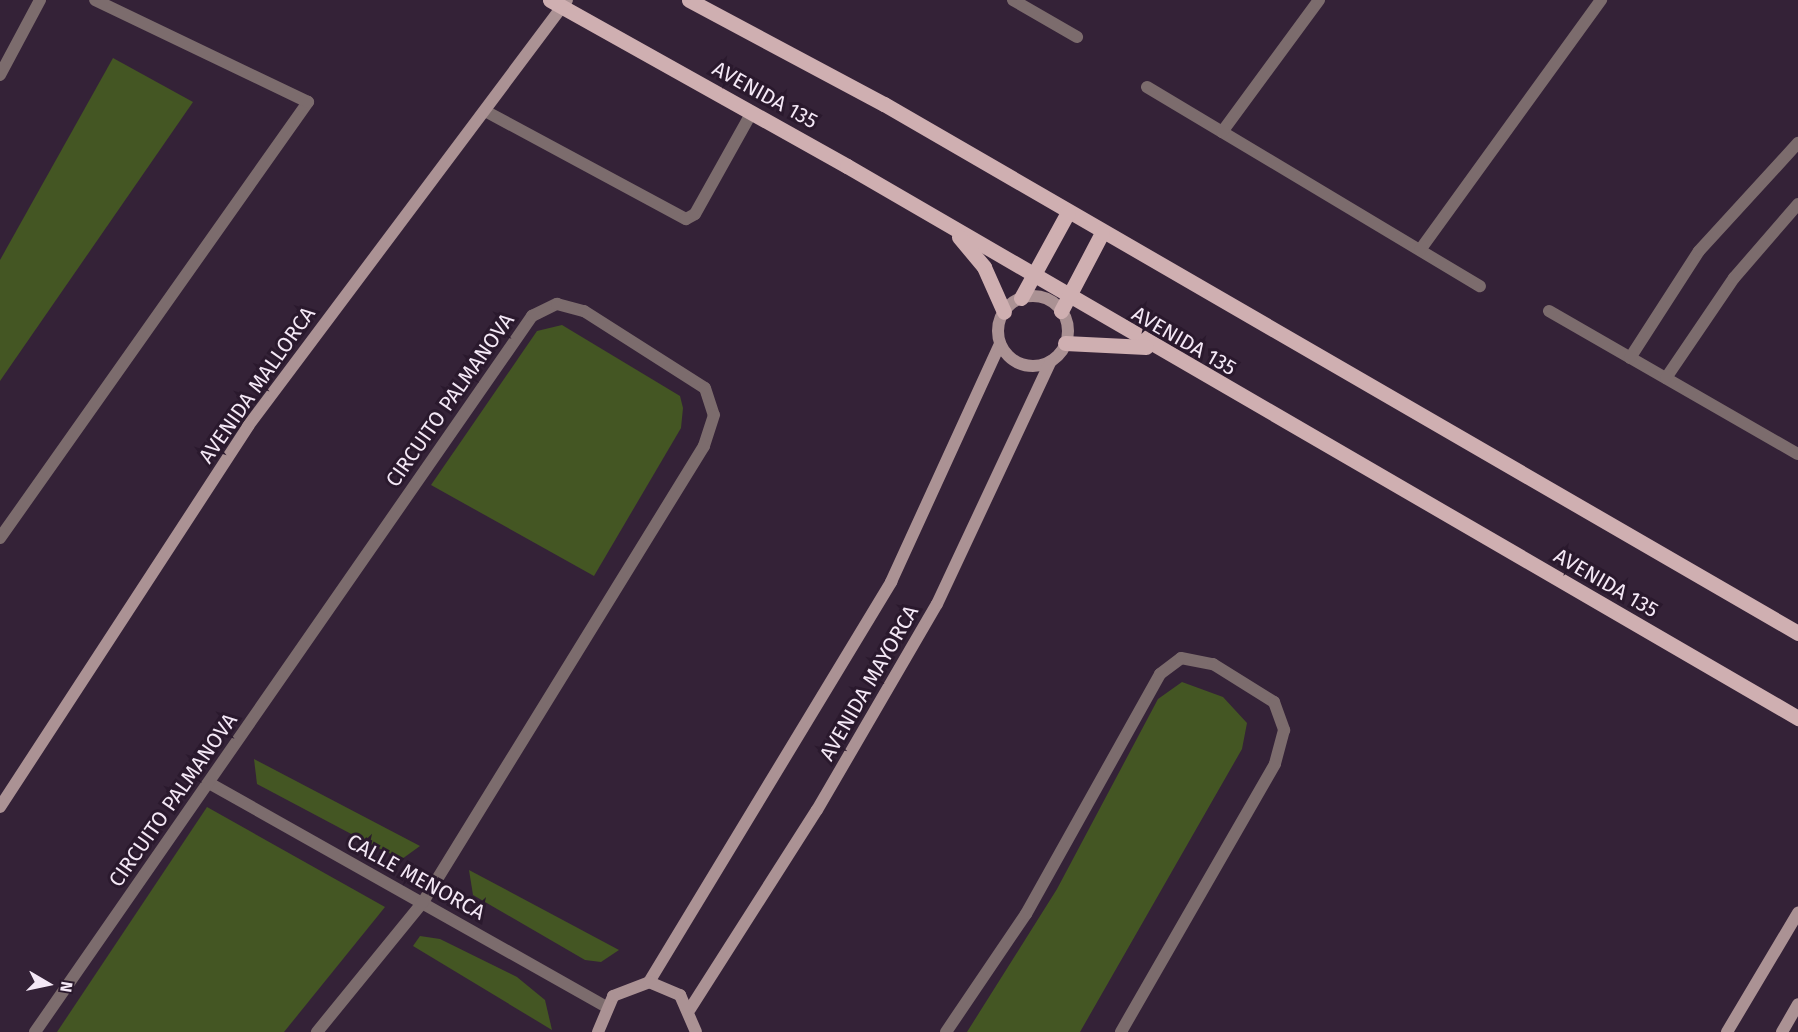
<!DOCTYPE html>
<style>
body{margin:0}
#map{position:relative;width:1798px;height:1032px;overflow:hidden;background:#342237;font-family:"Fira Sans",sans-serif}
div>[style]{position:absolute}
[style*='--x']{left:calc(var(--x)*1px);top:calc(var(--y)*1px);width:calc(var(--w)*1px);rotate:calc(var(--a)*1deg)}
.green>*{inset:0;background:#445623}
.lane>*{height:12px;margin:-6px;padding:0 6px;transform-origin:6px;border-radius:6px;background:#7c6c6d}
.street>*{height:12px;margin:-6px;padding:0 6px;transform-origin:6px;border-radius:6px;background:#7c6c6d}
.secondary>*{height:12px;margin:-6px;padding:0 6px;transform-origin:6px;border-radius:6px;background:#ab9294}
.secondary>.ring{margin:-6px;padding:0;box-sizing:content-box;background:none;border:12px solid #ab9294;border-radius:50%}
.primary>*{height:15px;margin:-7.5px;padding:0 7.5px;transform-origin:7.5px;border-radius:7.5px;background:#cfafb1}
span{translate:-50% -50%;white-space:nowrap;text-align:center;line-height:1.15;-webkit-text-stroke:6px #2a192d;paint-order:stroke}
.street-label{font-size:21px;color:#f4e8f6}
.north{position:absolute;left:18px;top:954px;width:60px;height:60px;-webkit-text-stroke:4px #2a192d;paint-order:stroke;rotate:99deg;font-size:16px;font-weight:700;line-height:24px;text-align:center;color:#f4e8f6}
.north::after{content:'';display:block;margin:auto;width:21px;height:27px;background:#f4e8f6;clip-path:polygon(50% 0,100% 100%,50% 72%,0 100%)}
</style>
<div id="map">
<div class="green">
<div style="clip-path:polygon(113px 58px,193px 102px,0 381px,0 260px)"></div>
<div style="clip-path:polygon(562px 325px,680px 396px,683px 408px,681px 428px,594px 576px,431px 485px,537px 331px)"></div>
<div style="clip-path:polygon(1182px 682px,1223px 697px,1247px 723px,1242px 749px,1080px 1032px,967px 1032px,1057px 889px,1158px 699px)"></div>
<div style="clip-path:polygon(254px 759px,420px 846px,402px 859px,372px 845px,257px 784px)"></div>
<div style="clip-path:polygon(207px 807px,385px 907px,284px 1032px,57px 1032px)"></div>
<div style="clip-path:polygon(469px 870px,619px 950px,601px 962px,585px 960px,473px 895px)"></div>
<div style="clip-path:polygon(420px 936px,440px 939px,517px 977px,545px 1000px,552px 1030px,413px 946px)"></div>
</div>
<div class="lane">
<div style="--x:487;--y:112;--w:226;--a:28.3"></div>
<div style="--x:686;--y:219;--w:10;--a:-29"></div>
<div style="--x:695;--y:214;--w:117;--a:-60.8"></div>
</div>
<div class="street">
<div style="--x:1013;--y:0;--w:74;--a:30"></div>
<div style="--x:0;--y:75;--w:85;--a:-61.9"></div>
<div style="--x:1147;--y:87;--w:388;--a:30.9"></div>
<div style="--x:1222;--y:132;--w:164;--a:-53.7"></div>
<div style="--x:1420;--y:250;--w:309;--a:-54.1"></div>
<div style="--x:1549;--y:311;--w:287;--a:29.9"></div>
<div style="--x:1630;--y:358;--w:127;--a:-57.2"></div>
<div style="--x:1699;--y:251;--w:147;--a:-47.5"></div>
<div style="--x:1666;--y:378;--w:121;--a:-55.8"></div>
<div style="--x:1734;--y:278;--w:98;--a:-49.1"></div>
<div style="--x:0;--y:538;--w:534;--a:-54.76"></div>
<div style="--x:308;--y:102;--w:236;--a:-154.4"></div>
<div style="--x:209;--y:783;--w:454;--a:29.4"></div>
<div style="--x:35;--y:1032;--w:872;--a:-55.23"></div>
<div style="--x:532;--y:316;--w:28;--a:-26"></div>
<div style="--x:557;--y:304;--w:28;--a:15"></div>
<div style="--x:584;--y:311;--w:143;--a:32.5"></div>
<div style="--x:705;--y:388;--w:28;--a:72"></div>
<div style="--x:714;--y:415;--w:33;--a:108"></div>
<div style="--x:704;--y:446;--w:536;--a:121.64"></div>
<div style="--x:423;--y:902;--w:168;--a:129.2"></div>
<div style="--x:946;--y:1032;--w:143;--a:-55.9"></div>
<div style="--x:1026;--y:914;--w:275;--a:-60.8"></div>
<div style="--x:1160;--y:674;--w:26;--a:-37"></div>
<div style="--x:1181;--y:658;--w:33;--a:11"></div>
<div style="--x:1213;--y:664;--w:72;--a:31.9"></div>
<div style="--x:1274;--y:702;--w:30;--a:70"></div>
<div style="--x:1284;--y:730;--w:35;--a:105"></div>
<div style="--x:1275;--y:764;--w:309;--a:119.9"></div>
</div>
<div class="secondary">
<div class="ring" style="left:998px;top:296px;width:58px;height:58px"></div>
<div style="--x:0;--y:807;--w:455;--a:-56.9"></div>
<div style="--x:248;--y:426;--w:532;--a:-53.17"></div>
<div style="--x:649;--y:982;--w:468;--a:-58.8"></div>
<div style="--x:891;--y:582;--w:262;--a:-65.4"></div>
<div style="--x:690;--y:1009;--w:236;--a:-57.5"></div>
<div style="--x:817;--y:810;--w:238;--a:-59.8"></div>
<div style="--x:937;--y:604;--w:268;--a:-64.9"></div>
<div style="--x:598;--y:1032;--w:39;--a:-67"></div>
<div style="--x:613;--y:996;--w:39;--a:-21"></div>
<div style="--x:649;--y:982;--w:34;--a:23"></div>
<div style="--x:680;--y:995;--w:40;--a:66.6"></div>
<div style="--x:1727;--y:1032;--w:139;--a:-59.2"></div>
<div style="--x:1782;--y:1032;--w:32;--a:-60"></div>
</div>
<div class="primary">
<div style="--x:550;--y:0;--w:340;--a:29.2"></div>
<div style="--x:847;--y:166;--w:1100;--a:30.13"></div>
<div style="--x:689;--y:0;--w:221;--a:28.1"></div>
<div style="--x:884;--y:104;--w:1056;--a:30.06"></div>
<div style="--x:959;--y:237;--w:39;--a:50"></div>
<div style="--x:984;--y:267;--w:49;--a:66"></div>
<div style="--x:1021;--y:298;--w:98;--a:-61.3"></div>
<div style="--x:1061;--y:311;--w:88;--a:-62.3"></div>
<div style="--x:1065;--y:343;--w:81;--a:2.8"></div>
</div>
<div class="street-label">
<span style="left:765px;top:95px;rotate:29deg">AVENIDA 135</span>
<span style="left:1184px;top:341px;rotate:30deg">AVENIDA 135</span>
<span style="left:257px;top:385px;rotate:-55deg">AVENIDA MALLORCA</span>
<span style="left:450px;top:400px;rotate:-55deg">CIRCUITO PALMANOVA</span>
<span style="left:1606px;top:583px;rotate:30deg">AVENIDA 135</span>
<span style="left:869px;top:683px;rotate:-60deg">AVENIDA MAYORCA</span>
<span style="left:173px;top:800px;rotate:-55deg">CIRCUITO PALMANOVA</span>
<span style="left:416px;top:877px;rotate:29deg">CALLE MENORCA</span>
</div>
<div class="north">N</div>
</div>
